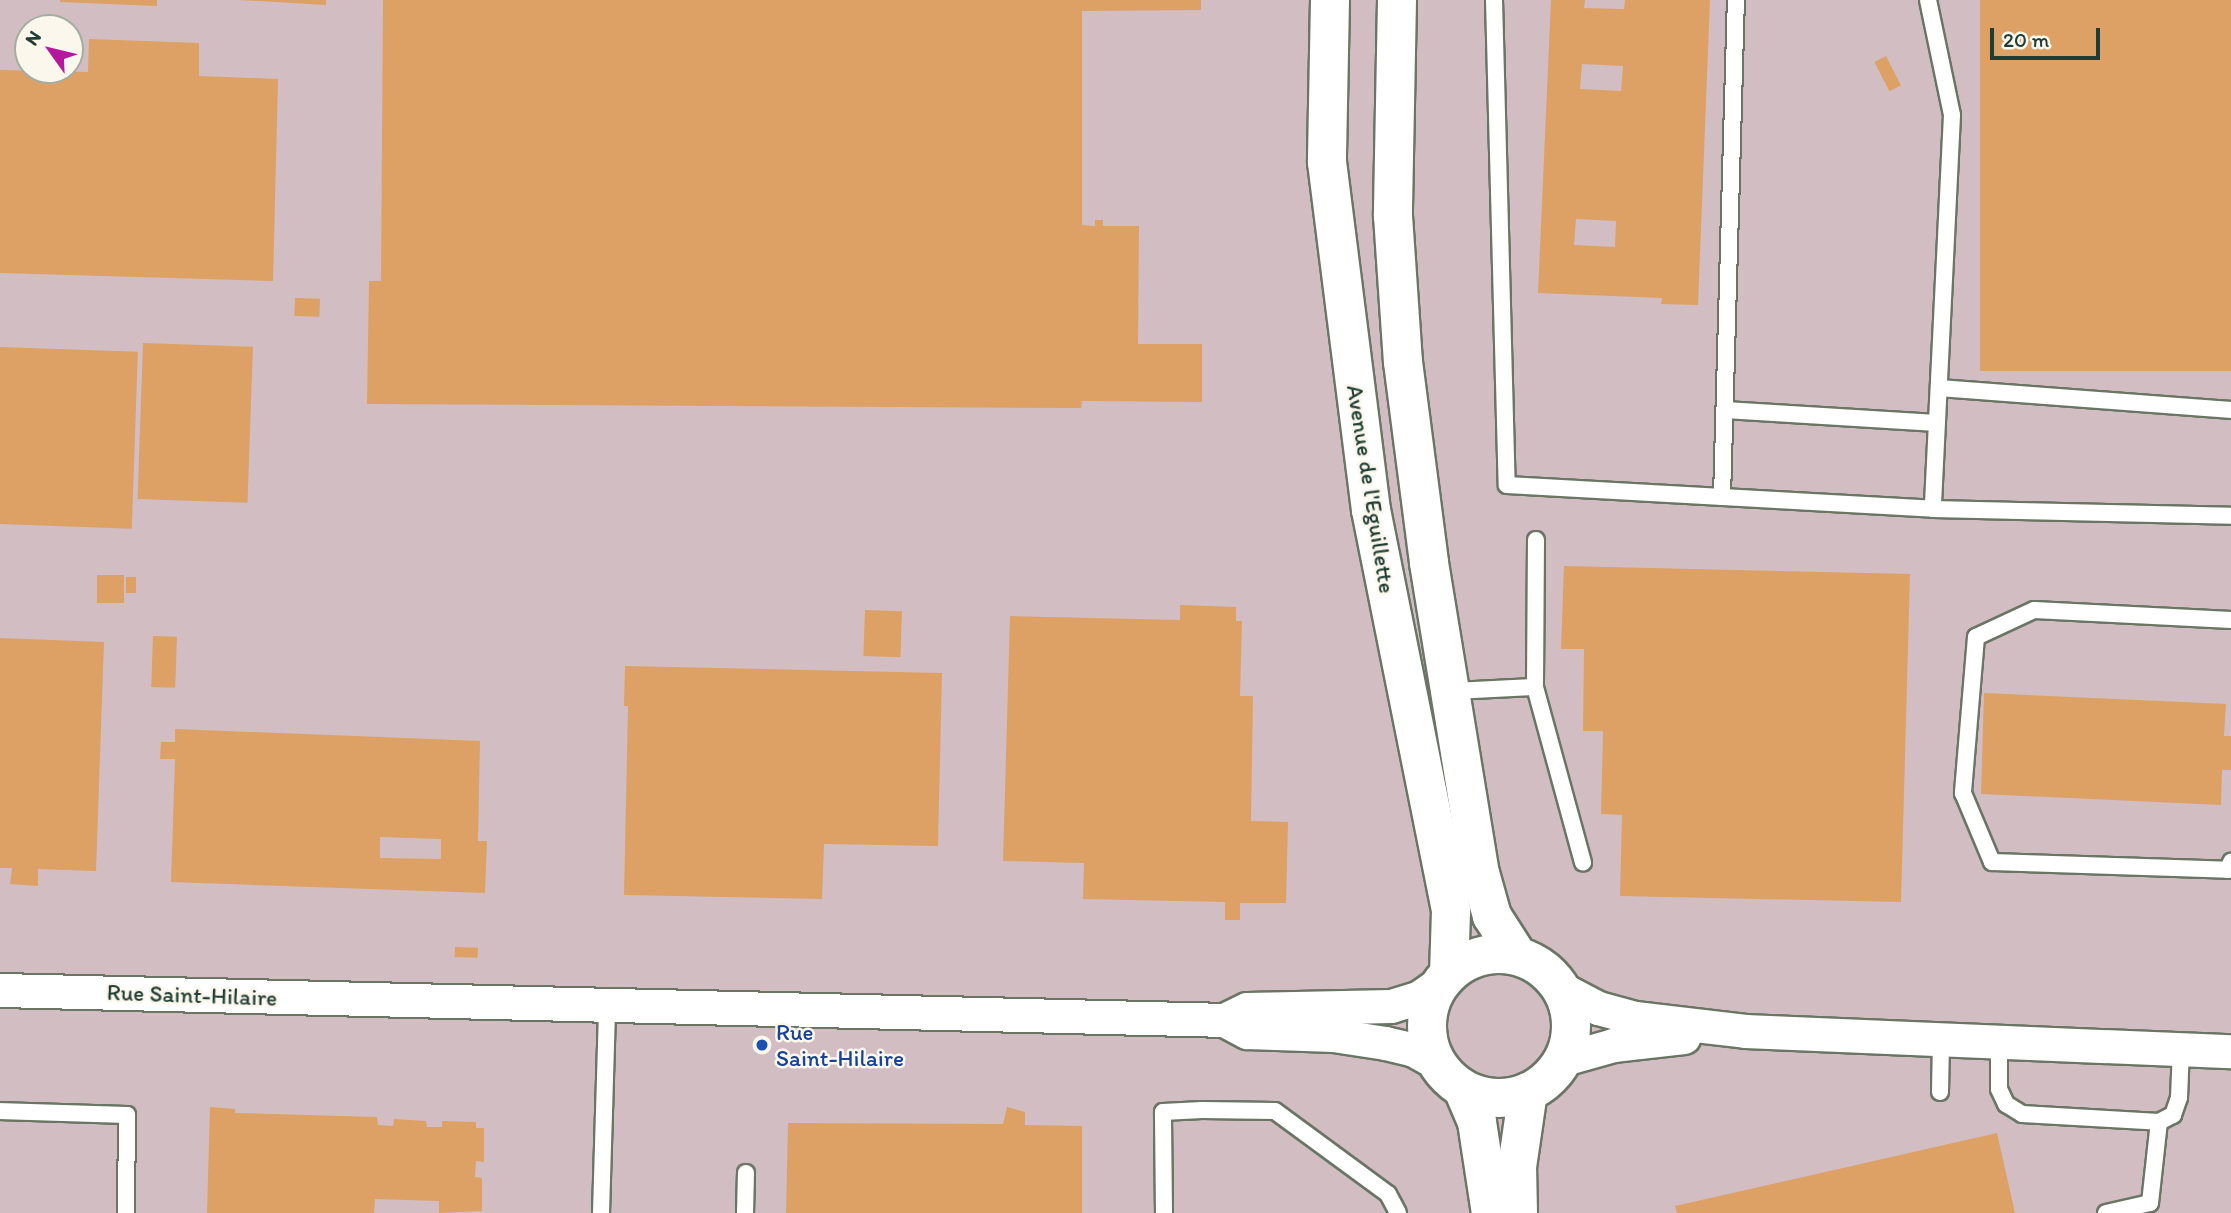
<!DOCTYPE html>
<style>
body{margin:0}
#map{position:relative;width:2231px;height:1213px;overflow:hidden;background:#f4dec4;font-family:Itim,sans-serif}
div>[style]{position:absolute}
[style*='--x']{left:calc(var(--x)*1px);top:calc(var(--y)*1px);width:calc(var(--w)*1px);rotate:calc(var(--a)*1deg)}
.industrial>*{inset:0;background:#d2bec2}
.building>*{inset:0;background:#dda065;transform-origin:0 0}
.roads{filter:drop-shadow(2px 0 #6a7566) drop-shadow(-2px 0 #6a7566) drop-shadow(0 2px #6a7566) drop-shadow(0 -2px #6a7566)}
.service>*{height:16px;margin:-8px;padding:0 8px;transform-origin:8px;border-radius:8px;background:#fff}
.minor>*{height:33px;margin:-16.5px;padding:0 16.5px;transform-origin:16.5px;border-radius:16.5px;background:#fff}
.tertiary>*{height:38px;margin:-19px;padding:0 19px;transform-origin:19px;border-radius:19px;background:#fff}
.tertiary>.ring{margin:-19px;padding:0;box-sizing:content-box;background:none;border:38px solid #fff;border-radius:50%}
.dots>*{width:19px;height:19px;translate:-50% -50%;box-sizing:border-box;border:4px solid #fbf7ec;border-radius:50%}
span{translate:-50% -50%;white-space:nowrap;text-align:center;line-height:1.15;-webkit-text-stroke:5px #fbf7ec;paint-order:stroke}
.street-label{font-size:23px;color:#1f3d34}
.transit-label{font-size:23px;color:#164399}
.left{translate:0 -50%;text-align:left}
.north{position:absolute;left:14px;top:14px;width:70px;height:70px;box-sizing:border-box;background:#fbf7ec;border:2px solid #a3ada2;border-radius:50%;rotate:304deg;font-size:19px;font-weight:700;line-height:28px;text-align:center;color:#1f3d34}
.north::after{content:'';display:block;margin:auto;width:24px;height:32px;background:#b5179e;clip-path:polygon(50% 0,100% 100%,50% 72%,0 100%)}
.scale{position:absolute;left:1990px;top:28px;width:110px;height:32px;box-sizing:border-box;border:4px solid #1f3d34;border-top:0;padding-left:9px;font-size:21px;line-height:24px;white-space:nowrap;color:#1f3d34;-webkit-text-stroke:5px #fbf7ec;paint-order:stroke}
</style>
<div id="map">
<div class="industrial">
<div style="clip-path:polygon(evenodd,0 0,2231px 0,2231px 1213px,0 1213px,0 0,28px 28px,70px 28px,70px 70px,28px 70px,28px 28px)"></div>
</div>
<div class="building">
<div style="clip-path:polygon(60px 0,157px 0,157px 6px,60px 2px)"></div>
<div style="clip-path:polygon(239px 0,326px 0,326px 5px)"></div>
<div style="clip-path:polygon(383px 0,1201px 0,1201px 10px,1082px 11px,1082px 225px,1095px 226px,1095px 220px,1103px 220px,1103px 226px,1139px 226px,1138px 344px,1202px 344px,1202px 402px,1082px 401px,1081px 408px,367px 404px,369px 281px,381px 281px)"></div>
<div style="clip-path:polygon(evenodd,1551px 0,1585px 0,1584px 8px,1624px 9px,1625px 0,1710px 0,1698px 305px,1661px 304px,1662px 298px,1538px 293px,1551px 0,1582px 64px,1623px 66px,1621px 91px,1580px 89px,1582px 64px,1551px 0,1576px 219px,1616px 221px,1615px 247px,1574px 245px,1576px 219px)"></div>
<div style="left:1980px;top:0;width:251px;height:371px"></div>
<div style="clip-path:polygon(89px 39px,199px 43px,199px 76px,278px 79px,273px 281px,0 273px,0 70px,88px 72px)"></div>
<div style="left:1886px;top:56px;width:33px;height:13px;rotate:63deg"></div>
<div style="left:295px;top:298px;width:25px;height:18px;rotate:2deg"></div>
<div style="left:143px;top:343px;width:110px;height:156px;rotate:2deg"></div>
<div style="left:0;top:347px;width:138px;height:177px;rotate:2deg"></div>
<div style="clip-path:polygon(1564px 566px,1910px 574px,1901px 902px,1620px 896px,1622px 815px,1601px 814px,1603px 731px,1583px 731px,1584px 649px,1561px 649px)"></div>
<div style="left:97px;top:575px;width:27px;height:28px"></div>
<div style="left:126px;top:577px;width:10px;height:16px"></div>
<div style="clip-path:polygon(1180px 605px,1236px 607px,1236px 621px,1242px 621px,1240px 696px,1253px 696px,1251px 821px,1288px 822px,1286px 903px,1240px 903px,1240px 920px,1225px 920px,1225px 902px,1083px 899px,1084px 863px,1003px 861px,1010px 616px,1180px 620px)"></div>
<div style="left:865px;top:610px;width:37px;height:46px;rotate:2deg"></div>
<div style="left:153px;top:636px;width:24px;height:51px;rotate:2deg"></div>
<div style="clip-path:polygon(0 638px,104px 642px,96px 871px,38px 869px,38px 886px,10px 884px,12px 868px,0 868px)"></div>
<div style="clip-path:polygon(625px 666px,942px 673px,938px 846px,824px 844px,822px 899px,624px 895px,628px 706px,624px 706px)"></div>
<div style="clip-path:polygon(1984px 693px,2226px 704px,2224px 736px,2231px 736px,2231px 770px,2222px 770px,2221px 805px,1981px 794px)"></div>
<div style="clip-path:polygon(evenodd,175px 729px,480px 741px,478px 841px,487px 841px,485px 893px,171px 882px,175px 759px,160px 759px,161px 742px,175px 742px,175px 729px,380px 837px,441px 839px,441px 859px,380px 858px,380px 837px)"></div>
<div style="left:455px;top:947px;width:23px;height:10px;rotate:2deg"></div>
<div style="clip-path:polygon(210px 1107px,235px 1109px,235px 1113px,377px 1117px,378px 1125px,393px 1126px,394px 1119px,426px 1121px,427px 1127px,442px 1127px,442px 1121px,476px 1122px,476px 1128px,484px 1128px,484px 1162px,476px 1161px,475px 1177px,482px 1178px,482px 1211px,439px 1213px,439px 1201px,375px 1199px,374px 1213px,207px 1213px)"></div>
<div style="clip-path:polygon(1007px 1107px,1025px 1112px,1025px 1125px,1082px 1126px,1082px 1213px,786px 1213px,788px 1123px,1003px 1124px)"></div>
<div style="clip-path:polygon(1997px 1133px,2015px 1213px,1677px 1213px,1675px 1206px)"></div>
</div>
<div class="roads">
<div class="service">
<div style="--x:1494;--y:0;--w:485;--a:88.5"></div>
<div style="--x:1507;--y:485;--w:427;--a:3.2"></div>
<div style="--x:1933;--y:509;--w:298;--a:1.3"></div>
<div style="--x:1928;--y:0;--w:117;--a:78.2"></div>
<div style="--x:1952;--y:115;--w:394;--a:92.8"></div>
<div style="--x:1939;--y:388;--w:293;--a:4.3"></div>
<div style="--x:1725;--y:410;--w:212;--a:3.5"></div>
<div style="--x:1722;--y:497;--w:497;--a:-88.4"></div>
<div style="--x:1536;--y:540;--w:147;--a:90.4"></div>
<div style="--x:1535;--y:687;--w:182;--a:74.7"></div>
<div style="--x:2231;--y:620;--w:197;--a:-177.1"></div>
<div style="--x:2034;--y:610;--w:64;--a:155"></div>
<div style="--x:1976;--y:637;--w:157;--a:94.8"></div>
<div style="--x:1963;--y:793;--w:75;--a:67.2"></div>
<div style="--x:1992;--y:862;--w:236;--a:1.9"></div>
<div style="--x:2228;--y:870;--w:9;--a:-69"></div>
<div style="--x:1452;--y:691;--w:83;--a:-2.8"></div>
<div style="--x:1999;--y:1042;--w:47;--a:90"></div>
<div style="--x:1999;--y:1089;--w:17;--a:65"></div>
<div style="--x:2006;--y:1104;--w:19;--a:32"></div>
<div style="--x:2022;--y:1114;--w:137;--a:3.3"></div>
<div style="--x:2159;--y:1122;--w:16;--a:-27"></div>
<div style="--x:2173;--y:1115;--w:18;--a:-71"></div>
<div style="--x:2179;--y:1098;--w:49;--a:-87.7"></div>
<div style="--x:1940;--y:1092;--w:52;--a:-88.9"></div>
<div style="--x:0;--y:1111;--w:127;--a:1.8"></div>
<div style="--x:127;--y:1115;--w:98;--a:90.6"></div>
<div style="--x:601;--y:1213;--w:207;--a:-88.3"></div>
<div style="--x:745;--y:1213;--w:40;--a:-88.6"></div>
<div style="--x:1164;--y:1213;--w:101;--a:-90.6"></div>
<div style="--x:1163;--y:1112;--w:39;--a:-3"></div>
<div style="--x:1202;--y:1110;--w:73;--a:0.8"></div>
<div style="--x:1275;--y:1111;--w:140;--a:36.3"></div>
<div style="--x:1388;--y:1194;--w:21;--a:62"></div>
<div style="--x:2106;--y:1213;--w:45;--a:-12.8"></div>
<div style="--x:2150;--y:1203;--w:81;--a:-83.7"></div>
</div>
<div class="minor">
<div style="--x:1562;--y:989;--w:41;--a:27.8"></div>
<div style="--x:1598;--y:1008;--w:38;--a:15"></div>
<div style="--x:1635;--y:1018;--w:111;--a:6.7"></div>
<div style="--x:1745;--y:1031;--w:486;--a:2.4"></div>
<div style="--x:0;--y:990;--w:1224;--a:1.4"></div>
<div style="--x:1224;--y:1020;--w:26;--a:28"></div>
<div style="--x:1247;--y:1032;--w:86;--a:2"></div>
<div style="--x:1333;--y:1035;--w:53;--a:8.7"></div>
<div style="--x:1385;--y:1043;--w:28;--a:13"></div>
<div style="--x:1412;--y:1049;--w:31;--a:29"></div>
<div style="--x:1224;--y:1020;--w:25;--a:-26"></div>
<div style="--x:1247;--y:1009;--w:144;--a:-1.2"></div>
<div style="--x:1391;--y:1006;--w:28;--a:-17"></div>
<div style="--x:1418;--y:998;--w:28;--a:-35"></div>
<div style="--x:1564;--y:1059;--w:51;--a:-15.9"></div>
<div style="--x:1613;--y:1045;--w:71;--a:-6.4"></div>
</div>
<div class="tertiary">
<div style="--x:1330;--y:0;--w:162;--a:91.1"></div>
<div style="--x:1327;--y:162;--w:351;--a:82.8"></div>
<div style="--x:1371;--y:510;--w:409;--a:78.7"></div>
<div style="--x:1451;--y:911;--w:62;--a:91.8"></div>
<div style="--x:1397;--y:0;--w:216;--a:91.1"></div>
<div style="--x:1393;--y:216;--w:146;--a:86.1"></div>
<div style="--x:1403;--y:362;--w:203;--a:82.6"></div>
<div style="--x:1429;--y:563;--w:314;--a:80.7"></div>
<div style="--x:1480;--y:873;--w:45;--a:74.4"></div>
<div style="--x:1492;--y:916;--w:46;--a:57.3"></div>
<div class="ring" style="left:1427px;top:954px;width:106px;height:106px"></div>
<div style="--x:1463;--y:1089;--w:36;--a:67"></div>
<div style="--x:1477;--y:1122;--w:92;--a:81.3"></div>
<div style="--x:1518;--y:1213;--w:46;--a:-91.2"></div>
<div style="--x:1517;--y:1167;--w:76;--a:-81.7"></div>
</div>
</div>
<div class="dots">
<div style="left:762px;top:1045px;background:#1a4fb4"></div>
</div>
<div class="street-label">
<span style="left:1371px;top:489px;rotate:81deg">Avenue de l'Eguillette</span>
<span style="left:192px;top:995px;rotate:2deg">Rue Saint-Hilaire</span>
</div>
<div class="transit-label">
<span class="left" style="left:776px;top:1045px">Rue<br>Saint-Hilaire</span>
</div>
<div class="north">N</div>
<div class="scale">20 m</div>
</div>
